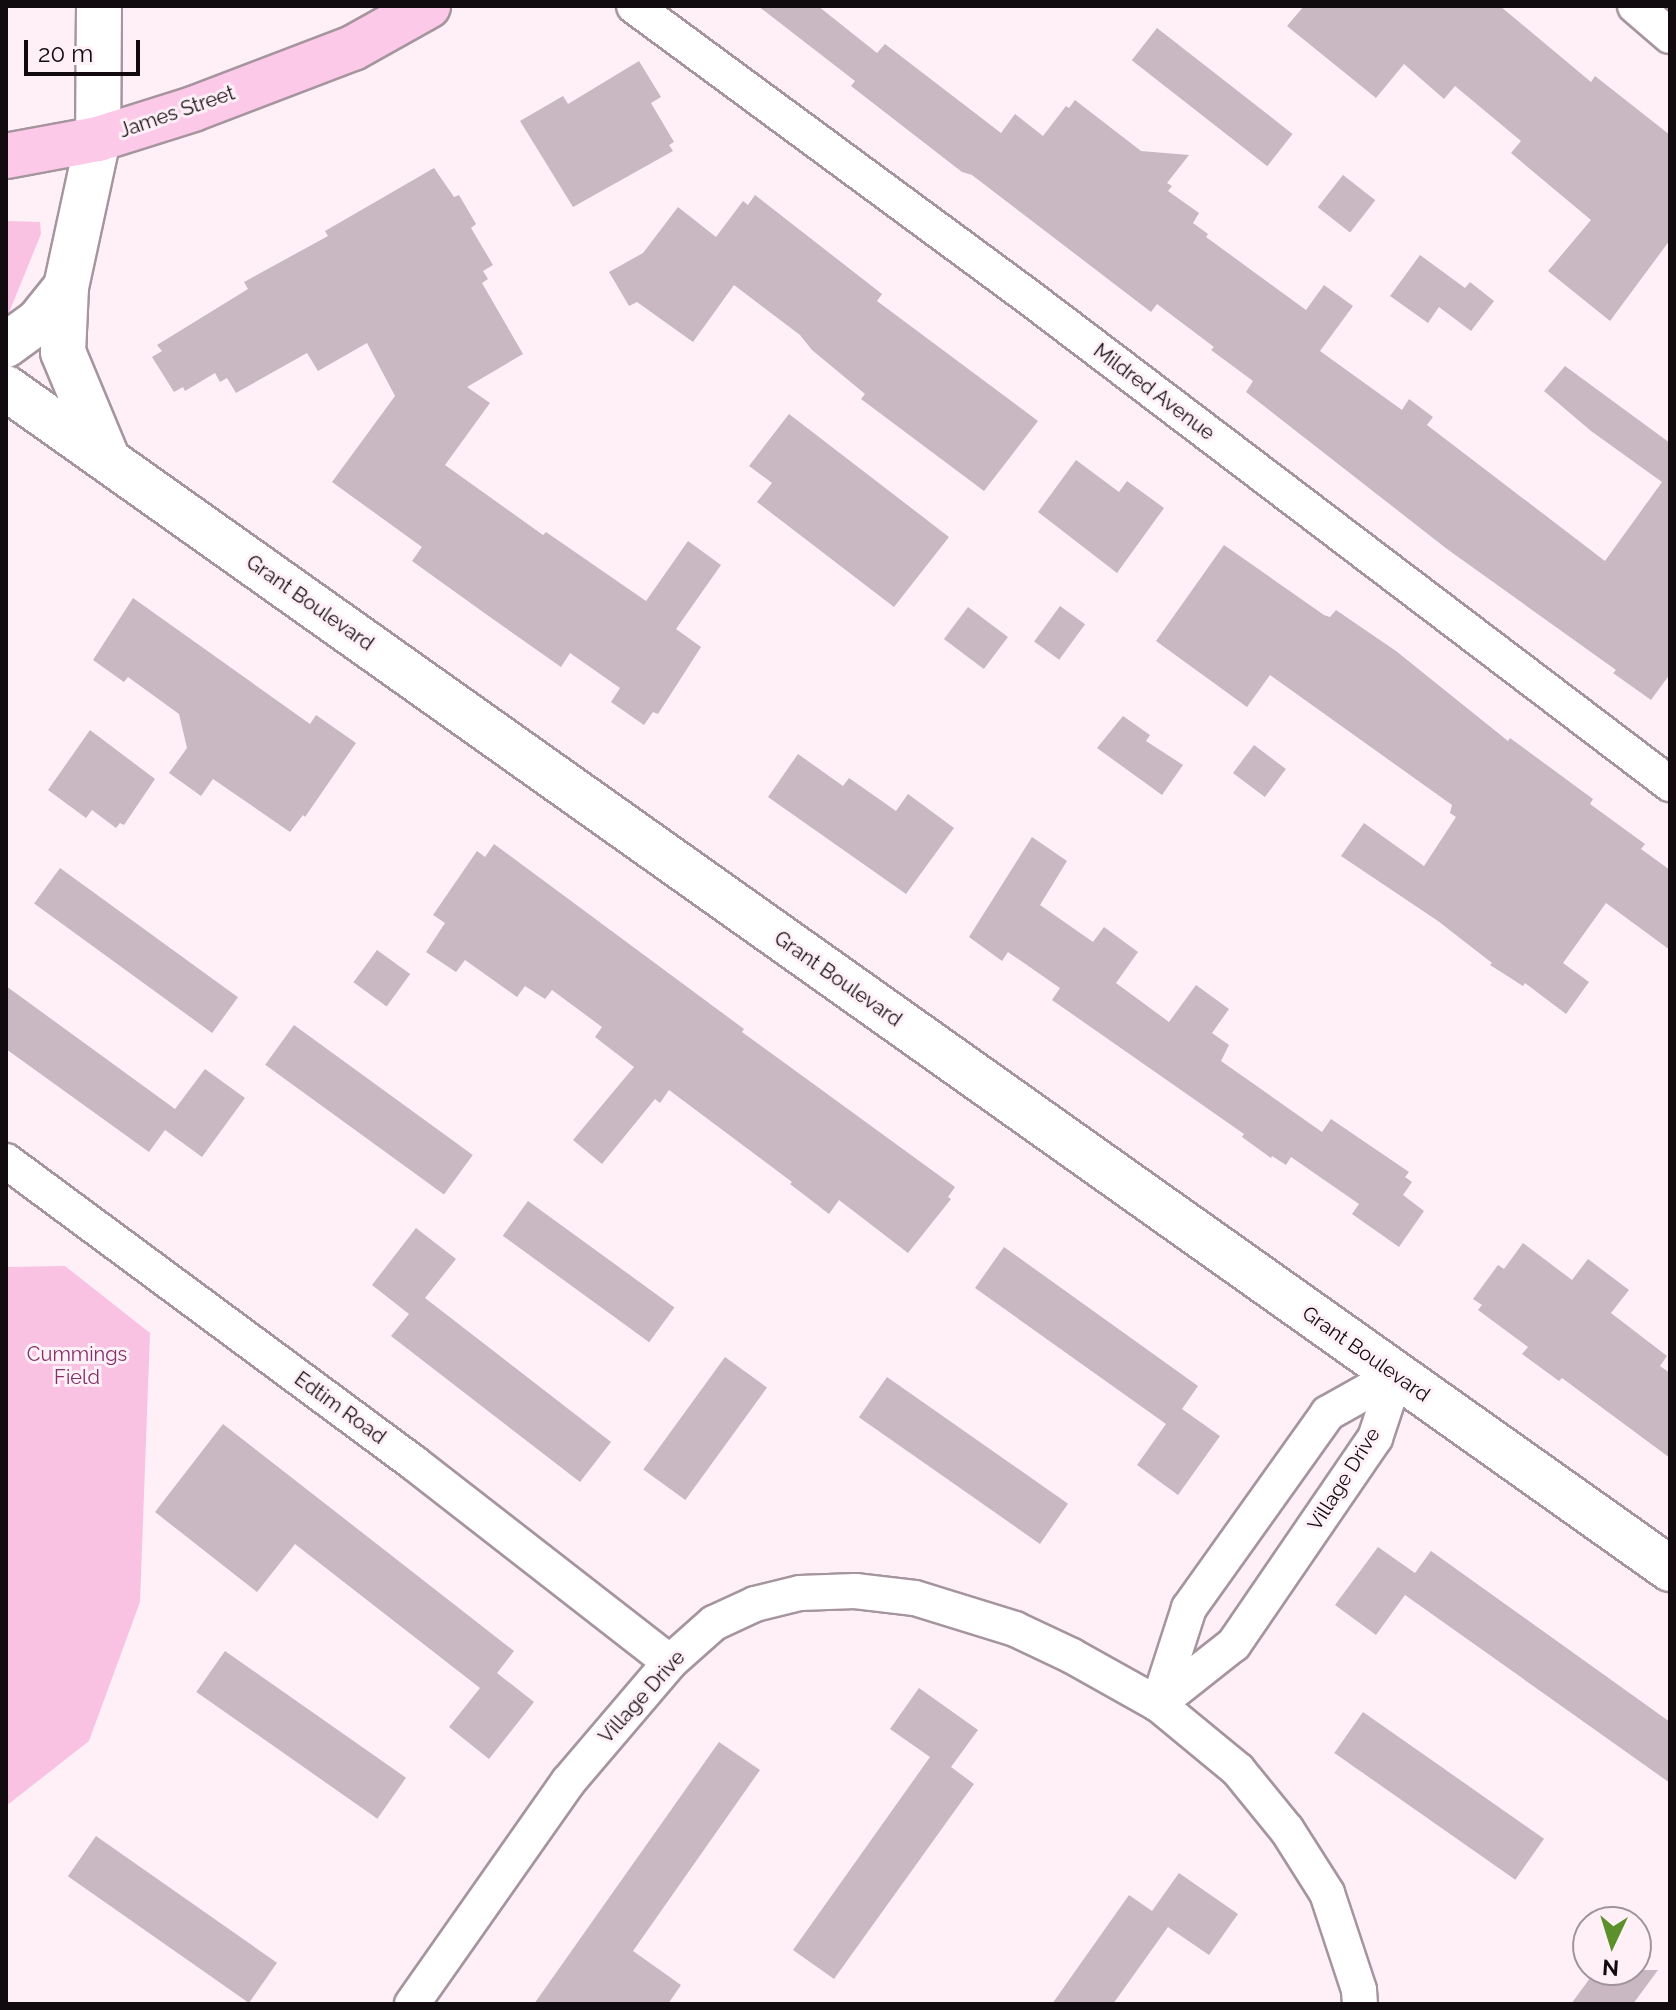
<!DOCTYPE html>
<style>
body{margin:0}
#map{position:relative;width:1676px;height:2010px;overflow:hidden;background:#fff0f8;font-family:Raleway,sans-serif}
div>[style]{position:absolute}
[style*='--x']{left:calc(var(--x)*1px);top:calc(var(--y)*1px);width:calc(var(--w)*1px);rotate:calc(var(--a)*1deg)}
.green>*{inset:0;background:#f9c2e2}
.building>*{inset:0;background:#c9b7c1;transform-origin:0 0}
.roads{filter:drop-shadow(2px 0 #a6959e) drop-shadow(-2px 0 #a6959e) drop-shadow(0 2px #a6959e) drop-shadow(0 -2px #a6959e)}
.minor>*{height:34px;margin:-17px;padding:0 17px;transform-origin:17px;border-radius:17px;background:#fff}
.tertiary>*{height:44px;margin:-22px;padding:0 22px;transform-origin:22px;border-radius:22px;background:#fff}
.primary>*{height:44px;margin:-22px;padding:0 22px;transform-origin:22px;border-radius:22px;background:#fdc9e8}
span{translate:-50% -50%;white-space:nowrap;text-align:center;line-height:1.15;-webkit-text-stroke:6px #fff0f8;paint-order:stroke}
.street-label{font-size:20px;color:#110b0f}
.park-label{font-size:20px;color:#843168}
.frame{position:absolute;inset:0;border:8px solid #110b0f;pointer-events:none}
.north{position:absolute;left:1572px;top:1906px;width:80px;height:80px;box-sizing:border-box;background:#fff0f8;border:2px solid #a0949b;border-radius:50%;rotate:184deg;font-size:22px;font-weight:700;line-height:32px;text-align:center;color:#110b0f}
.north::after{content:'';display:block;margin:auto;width:28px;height:36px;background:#5b902b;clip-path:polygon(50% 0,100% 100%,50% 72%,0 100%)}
.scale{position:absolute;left:24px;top:40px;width:116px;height:36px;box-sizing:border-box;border:4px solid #110b0f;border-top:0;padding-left:10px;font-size:24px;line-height:28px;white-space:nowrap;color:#110b0f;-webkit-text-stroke:6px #fff0f8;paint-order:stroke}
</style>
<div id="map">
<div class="green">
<div style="clip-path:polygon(6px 221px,40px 222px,41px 234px,6px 320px)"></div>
<div style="clip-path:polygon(65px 1266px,150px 1333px,140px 1602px,89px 1741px,6px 1806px,6px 1267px)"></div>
</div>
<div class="building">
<div style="clip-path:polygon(758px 6px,818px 6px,877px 53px,885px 44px,1001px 133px,1015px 114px,1043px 136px,1066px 106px,1069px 108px,1075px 100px,1141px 151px,1189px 155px,1167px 183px,1172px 186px,1168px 191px,1199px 213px,1193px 223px,1208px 234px,1206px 237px,1306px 310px,1324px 285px,1353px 306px,1320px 351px,1402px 410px,1409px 399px,1433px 417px,1427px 425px,1605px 561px,1662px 482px,1591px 431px,1544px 391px,1565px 366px,1670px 443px,1670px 674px,1651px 700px,1613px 673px,1616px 670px,1447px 549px,1246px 392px,1253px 381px,1211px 350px,1214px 347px,1157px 304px,1151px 312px,972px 175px,962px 172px,851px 86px,855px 81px)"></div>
<div style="clip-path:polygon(1304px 6px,1500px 6px,1591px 82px,1595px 76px,1670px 135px,1670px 240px,1610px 321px,1548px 271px,1591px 220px,1511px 153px,1521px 141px,1455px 86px,1444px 99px,1404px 64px,1376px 98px,1287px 26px)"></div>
<div style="left:1157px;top:28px;width:172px;height:41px;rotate:38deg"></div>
<div style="clip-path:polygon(639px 61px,661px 97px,651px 103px,674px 142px,669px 145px,673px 151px,573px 207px,520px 121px,563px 96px,568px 104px)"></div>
<div style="clip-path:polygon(434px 168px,454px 197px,459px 195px,476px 224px,471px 228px,493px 265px,483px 271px,488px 279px,482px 283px,523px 354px,467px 387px,490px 403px,445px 465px,543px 535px,546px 532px,646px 601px,688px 541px,721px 565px,676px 629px,701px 647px,658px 714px,653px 712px,644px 725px,611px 702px,620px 688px,570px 653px,561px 667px,490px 617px,412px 561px,422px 547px,332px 482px,395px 396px,367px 343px,318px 371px,307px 353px,236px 393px,227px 378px,220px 382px,215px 373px,185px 391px,183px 387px,174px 392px,152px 357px,162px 351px,157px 345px,248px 289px,244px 282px,328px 236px,325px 231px)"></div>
<div style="left:1343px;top:175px;width:41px;height:41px;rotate:38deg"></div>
<div style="clip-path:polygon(755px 195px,882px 294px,877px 301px,1038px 421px,984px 491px,861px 399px,865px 394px,812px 350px,800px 335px,734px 285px,693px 342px,637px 302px,629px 306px,609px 272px,643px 253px,678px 207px,716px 237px,743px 201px,748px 205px)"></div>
<div style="clip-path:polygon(1420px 255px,1465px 288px,1470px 282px,1494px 301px,1471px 331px,1439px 307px,1428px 323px,1390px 296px)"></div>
<div style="clip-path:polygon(789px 414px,949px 537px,894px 607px,757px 502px,772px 483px,749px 466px)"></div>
<div style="clip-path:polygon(1076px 460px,1119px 492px,1127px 481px,1164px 508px,1117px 573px,1038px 512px)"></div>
<div style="clip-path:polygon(1224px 545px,1324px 615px,1330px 617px,1336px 610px,1396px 651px,1508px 741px,1510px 738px,1593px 799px,1590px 804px,1645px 844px,1641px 849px,1670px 870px,1670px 950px,1606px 903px,1563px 963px,1589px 982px,1566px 1014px,1525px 983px,1523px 986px,1490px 965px,1492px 963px,1438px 921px,1341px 856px,1364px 823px,1424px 866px,1456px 817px,1450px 813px,1452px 805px,1270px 675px,1247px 707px,1156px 641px)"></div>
<div style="clip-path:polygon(133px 598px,310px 724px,316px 715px,356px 743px,305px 817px,303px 815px,290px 832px,213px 779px,201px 796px,169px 773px,187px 748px,179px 714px,128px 677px,124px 682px,93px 660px)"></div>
<div style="left:1060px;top:606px;width:31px;height:44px;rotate:36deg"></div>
<div style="left:968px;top:607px;width:50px;height:40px;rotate:37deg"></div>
<div style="clip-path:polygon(1123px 716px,1150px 735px,1146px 741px,1183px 765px,1162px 795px,1097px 748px)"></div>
<div style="clip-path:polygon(90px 730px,155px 779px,124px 825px,120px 823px,116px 828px,92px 810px,86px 818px,48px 790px)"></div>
<div style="left:1254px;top:745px;width:40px;height:35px;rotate:37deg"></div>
<div style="clip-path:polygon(798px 754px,843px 786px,849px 778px,896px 811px,908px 794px,954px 828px,906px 894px,768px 797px)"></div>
<div style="clip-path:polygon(1032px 837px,1067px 861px,1040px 905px,1093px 942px,1104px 927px,1138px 952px,1116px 983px,1169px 1022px,1196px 985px,1229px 1009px,1212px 1033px,1229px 1045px,1221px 1061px,1322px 1132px,1331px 1119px,1409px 1172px,1405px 1177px,1412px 1182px,1403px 1195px,1424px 1211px,1399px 1247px,1352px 1214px,1359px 1204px,1291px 1157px,1286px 1165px,1272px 1156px,1271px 1158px,1242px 1137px,1244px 1134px,1052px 1000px,1060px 988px,1008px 952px,1002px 961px,969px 937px)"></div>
<div style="clip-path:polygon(494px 844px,744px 1029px,742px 1032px,955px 1187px,948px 1197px,951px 1199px,908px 1253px,839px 1200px,829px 1214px,790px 1184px,792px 1182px,669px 1090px,660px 1103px,655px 1099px,602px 1164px,573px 1140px,634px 1067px,595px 1037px,602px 1027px,552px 990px,545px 999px,525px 986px,517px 997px,465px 960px,456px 972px,426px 952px,445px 923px,433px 915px,477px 851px,485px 857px)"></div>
<div style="left:60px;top:868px;width:220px;height:44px;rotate:36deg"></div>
<div style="left:377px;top:950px;width:41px;height:40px;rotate:36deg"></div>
<div style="clip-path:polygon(6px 986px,175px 1109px,205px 1069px,245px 1098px,202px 1157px,165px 1130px,149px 1152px,6px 1049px)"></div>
<div style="left:294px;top:1025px;width:221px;height:49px;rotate:36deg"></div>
<div style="left:528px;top:1201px;width:181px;height:43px;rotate:36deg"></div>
<div style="clip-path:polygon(416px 1228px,456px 1259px,425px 1298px,611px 1442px,580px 1482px,391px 1336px,409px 1314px,372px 1285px)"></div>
<div style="clip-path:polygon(1523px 1243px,1572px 1280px,1588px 1259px,1629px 1290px,1611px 1313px,1667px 1356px,1660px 1366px,1670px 1373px,1670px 1458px,1562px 1378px,1559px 1381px,1522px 1354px,1528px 1347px,1478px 1310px,1482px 1305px,1473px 1299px,1498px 1265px,1504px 1269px)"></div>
<div style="clip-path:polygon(1004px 1247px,1198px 1386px,1182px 1409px,1220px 1436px,1178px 1495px,1137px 1465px,1166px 1424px,975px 1288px)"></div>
<div style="left:725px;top:1357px;width:52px;height:139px;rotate:36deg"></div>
<div style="left:887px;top:1377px;width:221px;height:49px;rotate:35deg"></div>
<div style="clip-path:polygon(223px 1424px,514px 1651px,497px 1673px,534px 1702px,489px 1759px,449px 1727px,480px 1688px,295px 1544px,257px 1592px,155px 1512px)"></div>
<div style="clip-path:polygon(1378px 1547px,1415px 1573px,1431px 1551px,1670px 1722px,1670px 1783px,1405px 1595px,1376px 1635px,1335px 1605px)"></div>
<div style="left:225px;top:1651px;width:221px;height:50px;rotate:35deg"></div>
<div style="clip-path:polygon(919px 1688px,978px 1730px,951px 1767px,974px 1784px,834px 1979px,793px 1950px,930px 1757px,890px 1729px)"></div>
<div style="left:1363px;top:1712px;width:221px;height:50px;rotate:35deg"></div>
<div style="clip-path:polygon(719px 1742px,760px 1770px,633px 1951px,681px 1985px,668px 2004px,534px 2004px)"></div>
<div style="left:96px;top:1836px;width:221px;height:49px;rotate:35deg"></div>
<div style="clip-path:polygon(1179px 1873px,1238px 1914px,1209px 1955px,1168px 1927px,1113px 2004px,1052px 2004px,1129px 1895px,1152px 1911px)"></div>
<div style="clip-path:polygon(1596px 1970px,1658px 1970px,1633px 2004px,1571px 2004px)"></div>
</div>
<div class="roads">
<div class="minor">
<div style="--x:634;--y:6;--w:492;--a:36.4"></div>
<div style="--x:1030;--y:298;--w:804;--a:37.21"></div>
<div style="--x:1635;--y:6;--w:46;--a:40.6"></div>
<div style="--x:6;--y:1161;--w:508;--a:36.51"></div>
<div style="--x:414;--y:1463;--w:324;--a:37.9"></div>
<div style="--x:1396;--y:1375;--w:66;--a:108.4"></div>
<div style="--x:1375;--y:1438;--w:250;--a:124.4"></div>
<div style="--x:1234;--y:1644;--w:97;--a:141.7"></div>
<div style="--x:1158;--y:1704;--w:101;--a:-72.1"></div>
<div style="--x:1189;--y:1608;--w:239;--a:-54.5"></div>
<div style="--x:1328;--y:1413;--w:78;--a:-29.2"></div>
<div style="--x:412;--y:2004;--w:271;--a:-54.9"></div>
<div style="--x:568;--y:1782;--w:157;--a:-49.6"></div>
<div style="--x:670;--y:1662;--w:59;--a:-41.6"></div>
<div style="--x:714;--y:1623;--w:45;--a:-24.9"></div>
<div style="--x:755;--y:1604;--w:46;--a:-13.7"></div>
<div style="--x:800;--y:1593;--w:55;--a:-2.1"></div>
<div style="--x:855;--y:1591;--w:60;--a:6.7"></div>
<div style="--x:915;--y:1598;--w:105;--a:17.2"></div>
<div style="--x:1015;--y:1629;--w:63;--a:25.3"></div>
<div style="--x:1072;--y:1656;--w:98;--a:29.2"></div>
<div style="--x:1158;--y:1704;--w:104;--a:39.5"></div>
<div style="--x:1238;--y:1770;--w:77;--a:50.8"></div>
<div style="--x:1287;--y:1830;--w:75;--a:57.6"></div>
<div style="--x:1327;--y:1893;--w:102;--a:71.7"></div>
<div style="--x:1359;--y:1990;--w:14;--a:86"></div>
</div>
<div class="tertiary">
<div style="--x:99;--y:6;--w:133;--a:90.4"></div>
<div style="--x:98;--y:139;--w:151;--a:102.2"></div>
<div style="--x:66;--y:287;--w:65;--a:92.6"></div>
<div style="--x:63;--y:352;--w:117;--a:67.4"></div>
<div style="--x:6;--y:345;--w:39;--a:-36"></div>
<div style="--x:38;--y:322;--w:45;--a:-51.3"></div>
<div style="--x:6;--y:388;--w:2041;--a:35.36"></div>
</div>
<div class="primary">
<div style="--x:6;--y:156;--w:94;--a:-10.5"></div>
<div style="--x:98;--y:139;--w:100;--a:-17.5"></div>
<div style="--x:193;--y:109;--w:171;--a:-20.9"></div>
<div style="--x:353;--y:48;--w:86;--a:-29.2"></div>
</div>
</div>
<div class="street-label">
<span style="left:177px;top:112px;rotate:-19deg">James Street</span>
<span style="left:1154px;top:392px;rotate:37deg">Mildred Avenue</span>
<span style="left:310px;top:603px;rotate:35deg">Grant Boulevard</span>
<span style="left:838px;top:979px;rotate:35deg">Grant Boulevard</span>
<span style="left:1366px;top:1354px;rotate:35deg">Grant Boulevard</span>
<span style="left:340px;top:1408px;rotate:36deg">Edtim Road</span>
<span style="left:1344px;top:1479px;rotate:-58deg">Village Drive</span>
<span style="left:642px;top:1697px;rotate:-48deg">Village Drive</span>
</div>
<div class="park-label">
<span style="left:77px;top:1366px">Cummings<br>Field</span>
</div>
<div class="frame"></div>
<div class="north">N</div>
<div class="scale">20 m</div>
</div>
